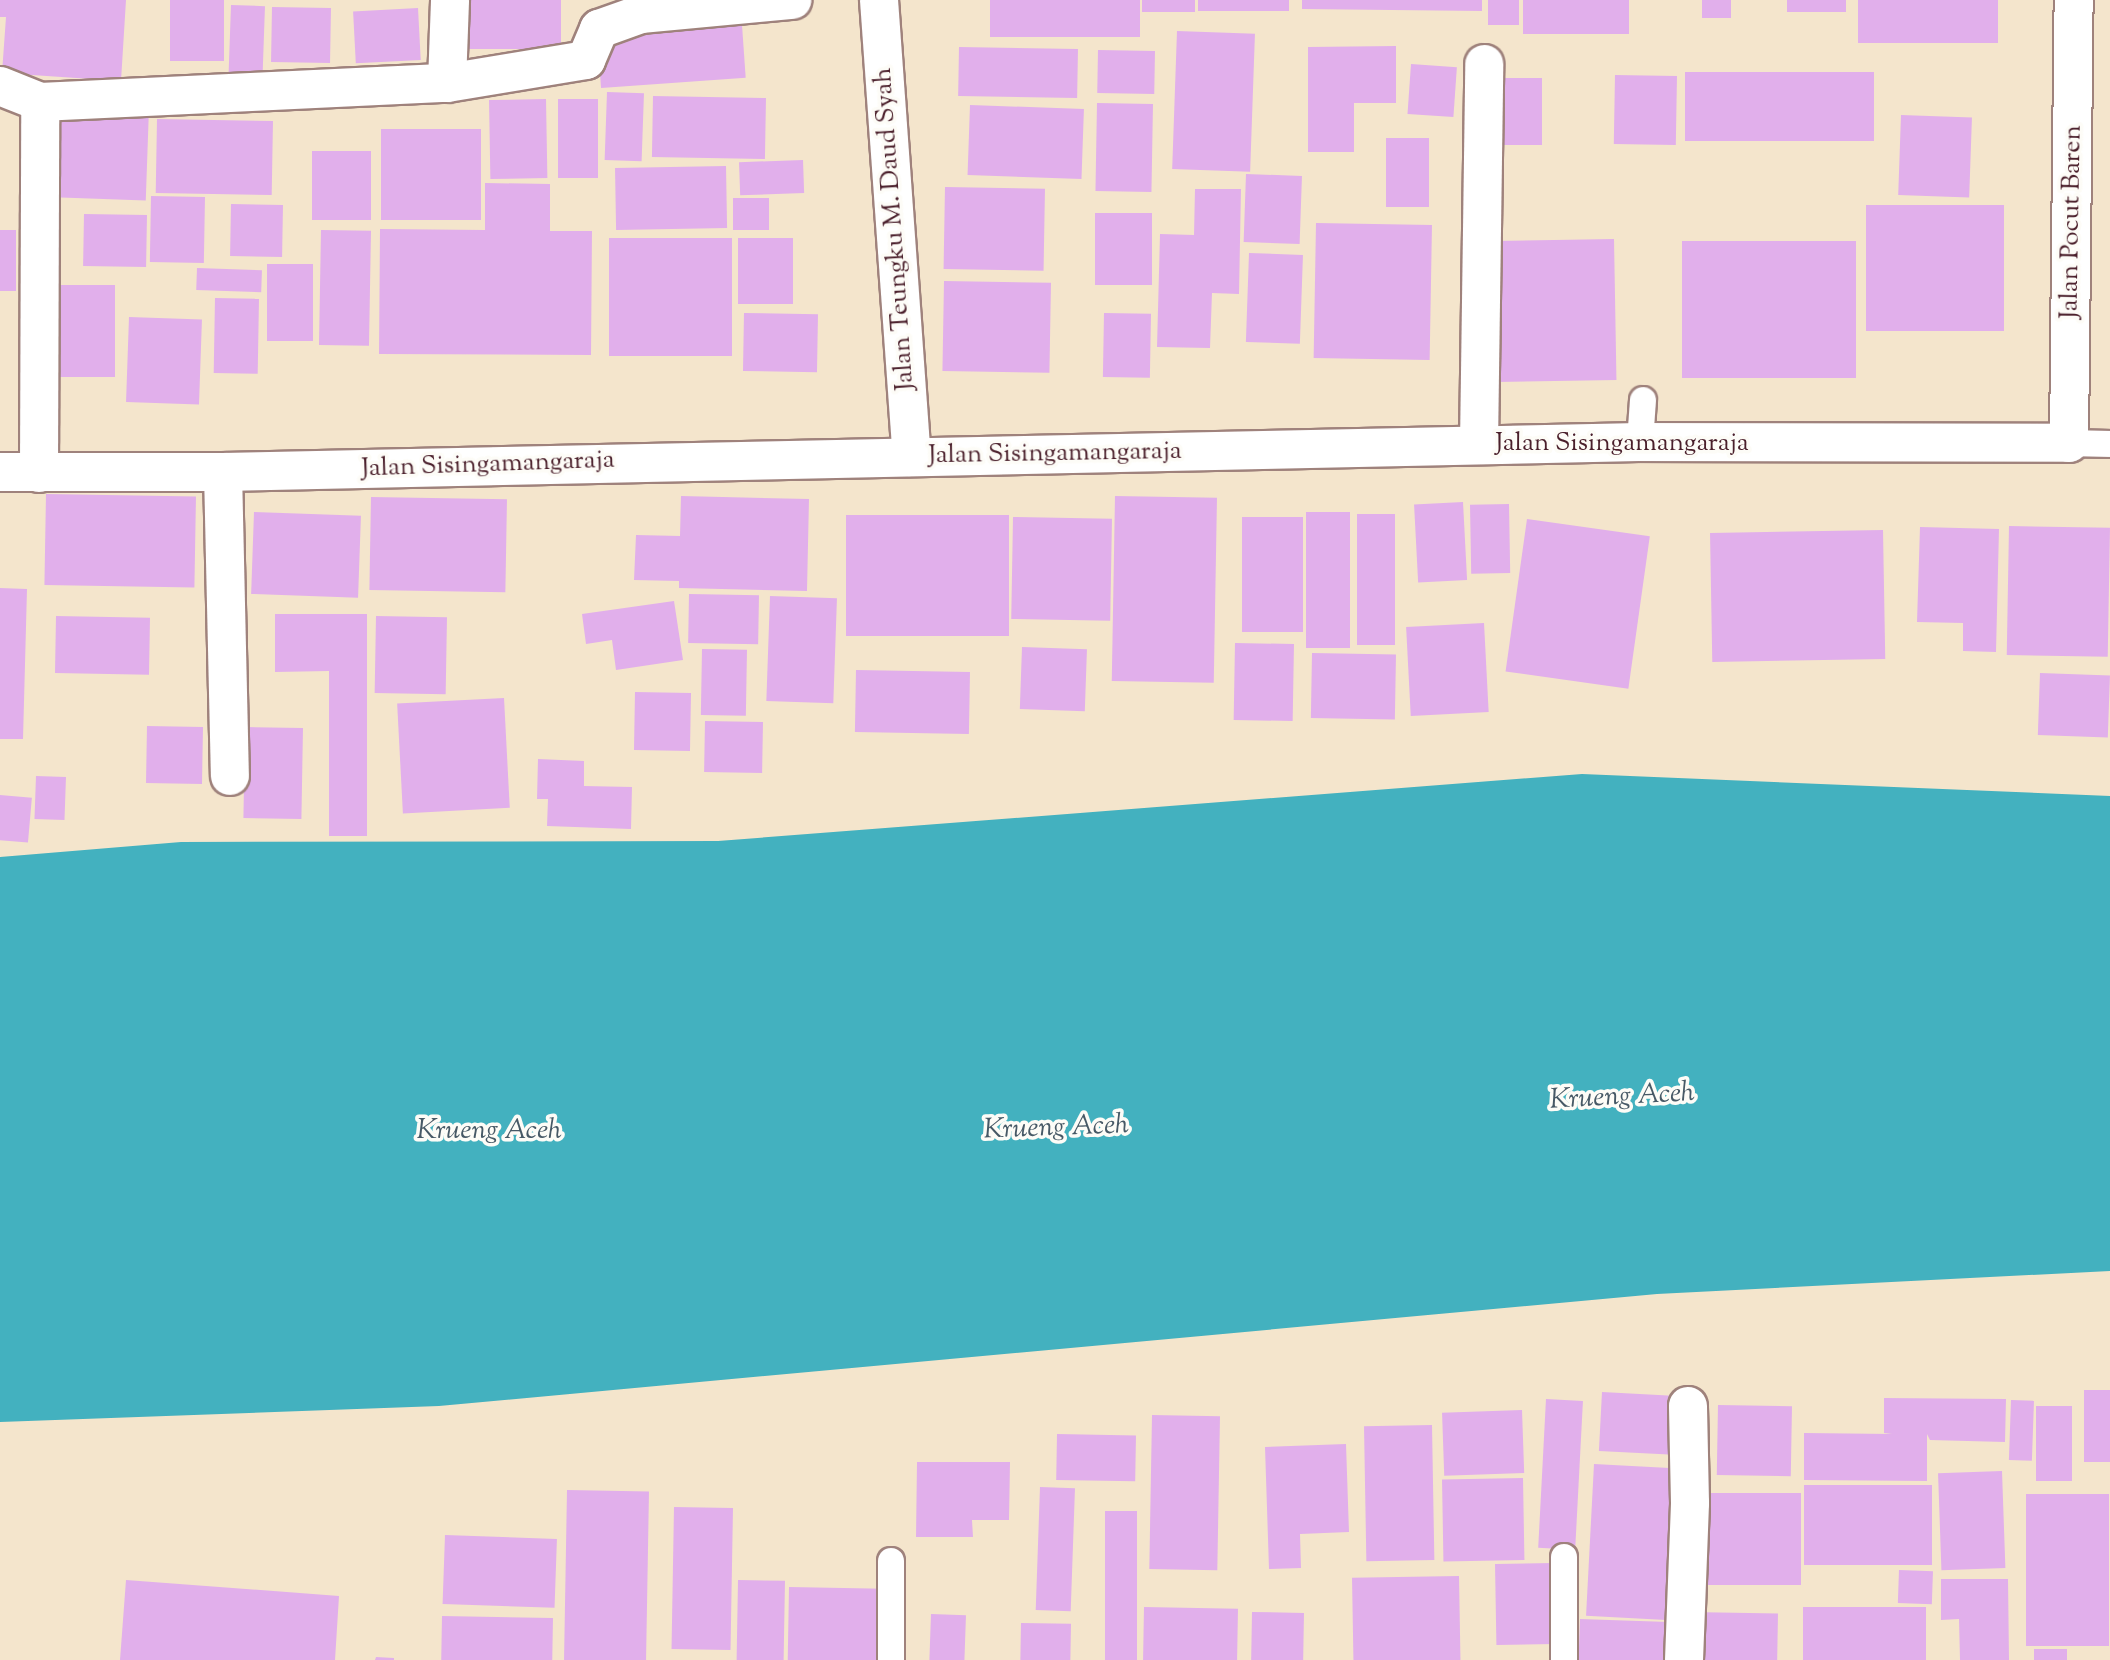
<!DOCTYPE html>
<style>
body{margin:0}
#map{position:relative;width:2110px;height:1660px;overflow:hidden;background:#f4e5cc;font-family:"Sorts Mill Goudy",serif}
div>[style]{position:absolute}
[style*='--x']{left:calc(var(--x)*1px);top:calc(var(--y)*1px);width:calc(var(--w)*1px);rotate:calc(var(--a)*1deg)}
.water>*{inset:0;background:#43b1bf}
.building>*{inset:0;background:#e1afeb;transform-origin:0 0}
.roads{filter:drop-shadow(2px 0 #9f827c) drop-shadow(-2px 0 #9f827c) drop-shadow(0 2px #9f827c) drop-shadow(0 -2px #9f827c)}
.service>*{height:26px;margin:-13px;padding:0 13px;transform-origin:13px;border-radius:13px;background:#fff}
.minor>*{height:38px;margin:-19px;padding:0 19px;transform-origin:19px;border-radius:19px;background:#fff}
span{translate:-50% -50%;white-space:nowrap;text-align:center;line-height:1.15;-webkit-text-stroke:7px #fdfcf7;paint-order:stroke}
.street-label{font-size:26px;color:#4a1f2b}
.water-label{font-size:28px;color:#475966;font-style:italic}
</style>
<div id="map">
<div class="water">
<div style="clip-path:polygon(1582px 774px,2110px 796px,2110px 1271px,1657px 1294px,439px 1406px,0 1422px,0 857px,181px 842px,718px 841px)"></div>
</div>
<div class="building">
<div style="clip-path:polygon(0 0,126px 0,121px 81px,2px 73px,6px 17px,0 17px)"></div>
<div style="left:170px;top:0;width:54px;height:61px"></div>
<div style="left:469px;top:0;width:92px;height:49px"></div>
<div style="left:990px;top:0;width:150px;height:37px"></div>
<div style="left:1142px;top:0;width:53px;height:12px"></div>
<div style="left:1198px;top:0;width:91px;height:11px"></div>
<div style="clip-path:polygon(1302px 0,1482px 0,1482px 11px,1302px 9px)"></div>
<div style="left:1488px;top:0;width:31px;height:25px"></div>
<div style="left:1523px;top:0;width:106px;height:34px"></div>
<div style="left:1702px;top:0;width:29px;height:18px"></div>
<div style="left:1787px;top:0;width:59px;height:12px"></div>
<div style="left:1858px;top:0;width:140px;height:43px"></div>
<div style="left:231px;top:5px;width:34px;height:67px;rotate:2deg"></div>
<div style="left:272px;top:7px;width:59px;height:55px;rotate:1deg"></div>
<div style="left:418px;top:8px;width:52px;height:65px;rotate:87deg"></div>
<div style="left:742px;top:25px;width:53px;height:145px;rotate:86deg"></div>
<div style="left:1177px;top:31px;width:78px;height:138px;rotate:2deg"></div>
<div style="clip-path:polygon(1396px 46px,1396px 103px,1354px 103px,1354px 152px,1308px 152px,1308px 47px)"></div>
<div style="left:959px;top:47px;width:119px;height:49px;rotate:1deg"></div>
<div style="left:1098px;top:50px;width:57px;height:43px;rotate:1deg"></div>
<div style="left:1411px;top:64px;width:46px;height:50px;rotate:4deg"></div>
<div style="left:1685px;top:72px;width:189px;height:69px"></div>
<div style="left:1615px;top:75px;width:62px;height:69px;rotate:1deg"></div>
<div style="left:1495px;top:78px;width:47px;height:67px"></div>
<div style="left:607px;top:92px;width:37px;height:68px;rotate:2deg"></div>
<div style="left:653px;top:96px;width:113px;height:61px;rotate:1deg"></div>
<div style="left:546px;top:99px;width:79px;height:57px;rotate:89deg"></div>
<div style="left:558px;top:99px;width:40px;height:79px"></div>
<div style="left:1097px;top:103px;width:56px;height:88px;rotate:1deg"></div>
<div style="left:970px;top:105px;width:114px;height:70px;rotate:2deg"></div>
<div style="left:50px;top:106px;width:99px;height:91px;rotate:2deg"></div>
<div style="left:1901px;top:115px;width:71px;height:80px;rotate:2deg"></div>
<div style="left:157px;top:119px;width:116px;height:74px;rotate:1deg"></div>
<div style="left:381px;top:129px;width:100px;height:91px"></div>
<div style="left:1386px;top:138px;width:43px;height:69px"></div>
<div style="left:312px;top:151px;width:59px;height:69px"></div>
<div style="left:803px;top:160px;width:33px;height:64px;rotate:88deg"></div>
<div style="left:726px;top:166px;width:62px;height:111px;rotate:89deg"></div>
<div style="left:1246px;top:174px;width:56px;height:68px;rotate:2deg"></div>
<div style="clip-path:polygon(485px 183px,550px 184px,550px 231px,592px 231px,591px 355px,379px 354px,380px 229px,485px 230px)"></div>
<div style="left:945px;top:187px;width:100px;height:82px;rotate:1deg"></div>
<div style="clip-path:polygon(1195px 189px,1241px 189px,1239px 294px,1212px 293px,1210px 348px,1157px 347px,1160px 234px,1194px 235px)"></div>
<div style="left:151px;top:196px;width:54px;height:66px;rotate:1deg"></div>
<div style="left:733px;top:198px;width:36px;height:32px"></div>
<div style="left:231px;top:204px;width:52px;height:52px;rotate:1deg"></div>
<div style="left:1866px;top:205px;width:138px;height:126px"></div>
<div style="left:1095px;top:213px;width:57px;height:72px"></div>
<div style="left:84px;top:214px;width:63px;height:52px;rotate:1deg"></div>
<div style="left:1316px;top:223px;width:116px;height:135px;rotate:1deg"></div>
<div style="left:0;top:230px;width:16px;height:61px"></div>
<div style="left:321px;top:230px;width:50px;height:115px;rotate:1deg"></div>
<div style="left:609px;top:238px;width:123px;height:118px"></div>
<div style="left:738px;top:238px;width:55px;height:66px"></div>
<div style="left:1614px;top:239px;width:141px;height:120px;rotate:89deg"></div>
<div style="left:1856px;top:241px;width:137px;height:174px;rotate:90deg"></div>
<div style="left:1249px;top:253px;width:54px;height:89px;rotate:2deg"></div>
<div style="left:267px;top:264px;width:46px;height:77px"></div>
<div style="left:197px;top:268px;width:65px;height:22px;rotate:2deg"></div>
<div style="left:944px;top:281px;width:107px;height:90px;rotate:1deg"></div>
<div style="left:49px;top:285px;width:66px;height:92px"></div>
<div style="left:215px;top:298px;width:44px;height:75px;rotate:1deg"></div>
<div style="left:744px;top:313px;width:74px;height:58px;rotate:1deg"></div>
<div style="left:1104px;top:313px;width:47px;height:64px;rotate:1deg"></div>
<div style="left:129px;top:317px;width:73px;height:85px;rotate:2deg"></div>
<div style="left:46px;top:494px;width:150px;height:91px;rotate:1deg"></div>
<div style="clip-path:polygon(681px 496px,809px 499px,807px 591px,679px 588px,679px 581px,634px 580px,636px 535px,680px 536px)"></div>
<div style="left:1115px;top:496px;width:102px;height:185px;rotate:1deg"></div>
<div style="left:371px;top:497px;width:136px;height:93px;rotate:1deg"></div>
<div style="left:1463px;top:502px;width:78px;height:49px;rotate:87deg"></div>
<div style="left:1509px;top:504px;width:69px;height:39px;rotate:89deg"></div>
<div style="left:254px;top:512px;width:107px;height:82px;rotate:2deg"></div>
<div style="left:1350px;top:512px;width:136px;height:44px;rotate:90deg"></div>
<div style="left:1357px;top:514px;width:38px;height:131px"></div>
<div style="left:846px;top:515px;width:163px;height:121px"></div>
<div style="left:1013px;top:517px;width:99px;height:102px;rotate:1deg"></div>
<div style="left:1242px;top:517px;width:61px;height:115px"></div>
<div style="left:1527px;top:519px;width:124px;height:154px;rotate:8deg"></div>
<div style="left:2009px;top:526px;width:101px;height:129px;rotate:1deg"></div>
<div style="clip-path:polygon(1920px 527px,1999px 529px,1996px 652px,1963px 651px,1963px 623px,1917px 622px)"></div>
<div style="left:1883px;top:530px;width:129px;height:173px;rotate:89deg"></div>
<div style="clip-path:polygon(0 588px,27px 589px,23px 739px,0 739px)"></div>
<div style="left:689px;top:594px;width:70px;height:49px;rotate:1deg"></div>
<div style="left:770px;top:596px;width:67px;height:105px;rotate:2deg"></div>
<div style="clip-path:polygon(674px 601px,683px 660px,616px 670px,612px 640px,586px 644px,582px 614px)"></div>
<div style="clip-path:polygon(275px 614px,367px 614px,367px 836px,329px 836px,329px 671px,275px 672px)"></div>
<div style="left:56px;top:616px;width:94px;height:57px;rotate:1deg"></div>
<div style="left:376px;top:616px;width:71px;height:77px;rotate:1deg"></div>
<div style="left:1484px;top:623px;width:89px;height:78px;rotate:87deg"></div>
<div style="left:1235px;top:643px;width:59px;height:77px;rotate:1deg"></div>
<div style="left:1022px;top:647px;width:65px;height:62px;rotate:2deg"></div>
<div style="left:702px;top:649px;width:45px;height:66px;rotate:1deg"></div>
<div style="left:1312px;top:653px;width:84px;height:65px;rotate:1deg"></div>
<div style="left:856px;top:670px;width:114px;height:62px;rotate:1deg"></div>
<div style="left:2040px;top:673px;width:70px;height:62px;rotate:2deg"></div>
<div style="left:635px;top:692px;width:56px;height:58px;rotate:1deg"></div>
<div style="left:504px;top:698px;width:110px;height:107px;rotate:87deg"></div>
<div style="left:705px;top:721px;width:58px;height:51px;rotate:1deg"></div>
<div style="left:147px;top:726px;width:56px;height:57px;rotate:1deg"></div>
<div style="left:245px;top:727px;width:58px;height:91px;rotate:1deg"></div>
<div style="clip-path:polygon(538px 759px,584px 761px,584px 786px,632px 787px,631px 829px,547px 826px,548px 799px,537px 799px)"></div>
<div style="left:36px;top:776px;width:30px;height:43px;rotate:2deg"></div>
<div style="left:0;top:795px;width:32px;height:45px;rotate:5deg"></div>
<div style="left:2110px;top:1390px;width:72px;height:26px;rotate:90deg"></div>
<div style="left:1602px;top:1392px;width:80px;height:59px;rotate:3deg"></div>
<div style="clip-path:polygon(1884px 1398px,2006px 1399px,2005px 1442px,1930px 1440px,1927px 1434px,1927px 1481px,1804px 1480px,1804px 1433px,1892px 1434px,1884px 1433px)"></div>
<div style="left:1546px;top:1399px;width:37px;height:149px;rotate:3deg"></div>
<div style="left:2011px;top:1400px;width:23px;height:60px;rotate:2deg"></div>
<div style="left:1718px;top:1405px;width:74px;height:70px;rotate:1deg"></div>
<div style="left:2036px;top:1406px;width:36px;height:75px"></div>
<div style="left:1522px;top:1410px;width:63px;height:80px;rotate:88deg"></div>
<div style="left:1152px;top:1415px;width:68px;height:154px;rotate:1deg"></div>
<div style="left:1432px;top:1425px;width:135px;height:68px;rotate:89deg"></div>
<div style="left:1057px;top:1434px;width:79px;height:46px;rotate:1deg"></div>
<div style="clip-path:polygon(1346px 1444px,1349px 1532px,1300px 1534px,1301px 1568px,1269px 1569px,1265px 1447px)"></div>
<div style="clip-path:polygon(917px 1462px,1010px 1462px,1009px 1520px,972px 1520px,973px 1537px,916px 1537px)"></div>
<div style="left:1594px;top:1464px;width:85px;height:152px;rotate:3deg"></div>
<div style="left:2002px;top:1471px;width:97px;height:64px;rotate:88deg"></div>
<div style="left:1523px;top:1478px;width:82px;height:81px;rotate:89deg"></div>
<div style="left:1804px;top:1485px;width:128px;height:80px"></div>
<div style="left:1040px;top:1487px;width:35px;height:123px;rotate:2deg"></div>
<div style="left:567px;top:1490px;width:82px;height:170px;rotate:1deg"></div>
<div style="left:1698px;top:1493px;width:103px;height:92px"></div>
<div style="left:2109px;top:1494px;width:152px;height:83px;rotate:90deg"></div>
<div style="left:674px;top:1507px;width:59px;height:142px;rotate:1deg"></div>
<div style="left:1105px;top:1511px;width:32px;height:149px"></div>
<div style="left:445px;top:1535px;width:112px;height:69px;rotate:2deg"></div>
<div style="left:1553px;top:1563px;width:81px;height:58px;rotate:89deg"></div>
<div style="left:1899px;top:1570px;width:34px;height:33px;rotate:2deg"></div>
<div style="left:1459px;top:1576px;width:84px;height:107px;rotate:89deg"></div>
<div style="clip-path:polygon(1941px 1579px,2008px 1579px,2009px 1660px,1960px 1660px,1959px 1619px,1941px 1620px)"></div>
<div style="clip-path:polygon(126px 1580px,339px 1596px,335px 1660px,120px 1660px)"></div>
<div style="left:738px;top:1580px;width:47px;height:80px;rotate:1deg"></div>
<div style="left:789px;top:1587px;width:95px;height:73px;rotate:1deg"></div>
<div style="left:1144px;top:1607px;width:94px;height:53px;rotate:1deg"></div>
<div style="left:1803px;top:1607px;width:123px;height:53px"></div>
<div style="left:1252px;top:1612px;width:52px;height:48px;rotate:1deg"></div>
<div style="left:1690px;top:1612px;width:88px;height:48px;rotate:1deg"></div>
<div style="left:931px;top:1614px;width:35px;height:46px;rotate:2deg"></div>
<div style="left:442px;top:1616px;width:111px;height:44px;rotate:1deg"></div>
<div style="left:1580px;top:1619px;width:96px;height:41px;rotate:2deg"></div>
<div style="left:1021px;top:1623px;width:50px;height:37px;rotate:1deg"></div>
<div style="left:2067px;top:1649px;width:11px;height:33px;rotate:90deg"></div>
<div style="clip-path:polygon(376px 1657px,394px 1658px,394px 1660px,375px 1660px)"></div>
</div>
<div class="roads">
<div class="service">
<div style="--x:1640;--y:442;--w:42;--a:-85.9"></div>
<div style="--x:2069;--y:443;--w:41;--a:1.4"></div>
<div style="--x:891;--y:1660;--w:99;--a:-90"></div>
<div style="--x:1564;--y:1660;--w:103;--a:-90"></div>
</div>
<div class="minor">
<div style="--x:879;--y:0;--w:458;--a:85.9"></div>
<div style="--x:447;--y:83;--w:141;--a:-9.4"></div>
<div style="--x:586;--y:60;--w:34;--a:-67"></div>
<div style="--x:599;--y:29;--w:45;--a:-19.7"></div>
<div style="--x:641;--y:14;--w:152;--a:-5.3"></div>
<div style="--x:0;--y:86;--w:43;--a:21.8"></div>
<div style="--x:40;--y:102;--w:407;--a:-2.7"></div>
<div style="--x:447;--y:83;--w:83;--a:-87.9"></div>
<div style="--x:1479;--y:445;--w:381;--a:-89.2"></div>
<div style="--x:0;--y:472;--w:223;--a:0"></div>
<div style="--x:223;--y:472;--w:1417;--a:-1.21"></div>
<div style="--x:1640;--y:442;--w:429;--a:0.1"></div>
<div style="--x:2069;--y:443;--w:443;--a:-89.4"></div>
<div style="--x:223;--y:472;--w:304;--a:88.7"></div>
<div style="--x:39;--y:473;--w:371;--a:-89.8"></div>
<div style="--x:1684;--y:1660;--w:157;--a:-87.8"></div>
<div style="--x:1690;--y:1503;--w:97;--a:-91.2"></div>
</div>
</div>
<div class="street-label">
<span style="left:2072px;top:222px;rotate:-89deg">Jalan Pocut Baren</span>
<span style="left:895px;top:229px;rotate:-94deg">Jalan Teungku M. Daud Syah</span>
<span style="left:1622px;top:444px">Jalan Sisingamangaraja</span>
<span style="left:1055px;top:454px;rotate:-1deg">Jalan Sisingamangaraja</span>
<span style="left:488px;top:465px;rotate:-2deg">Jalan Sisingamangaraja</span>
</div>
<div class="water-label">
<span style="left:1622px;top:1097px;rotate:-3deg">Krueng Aceh</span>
<span style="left:1056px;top:1128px;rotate:-2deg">Krueng Aceh</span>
<span style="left:489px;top:1131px">Krueng Aceh</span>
</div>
</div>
